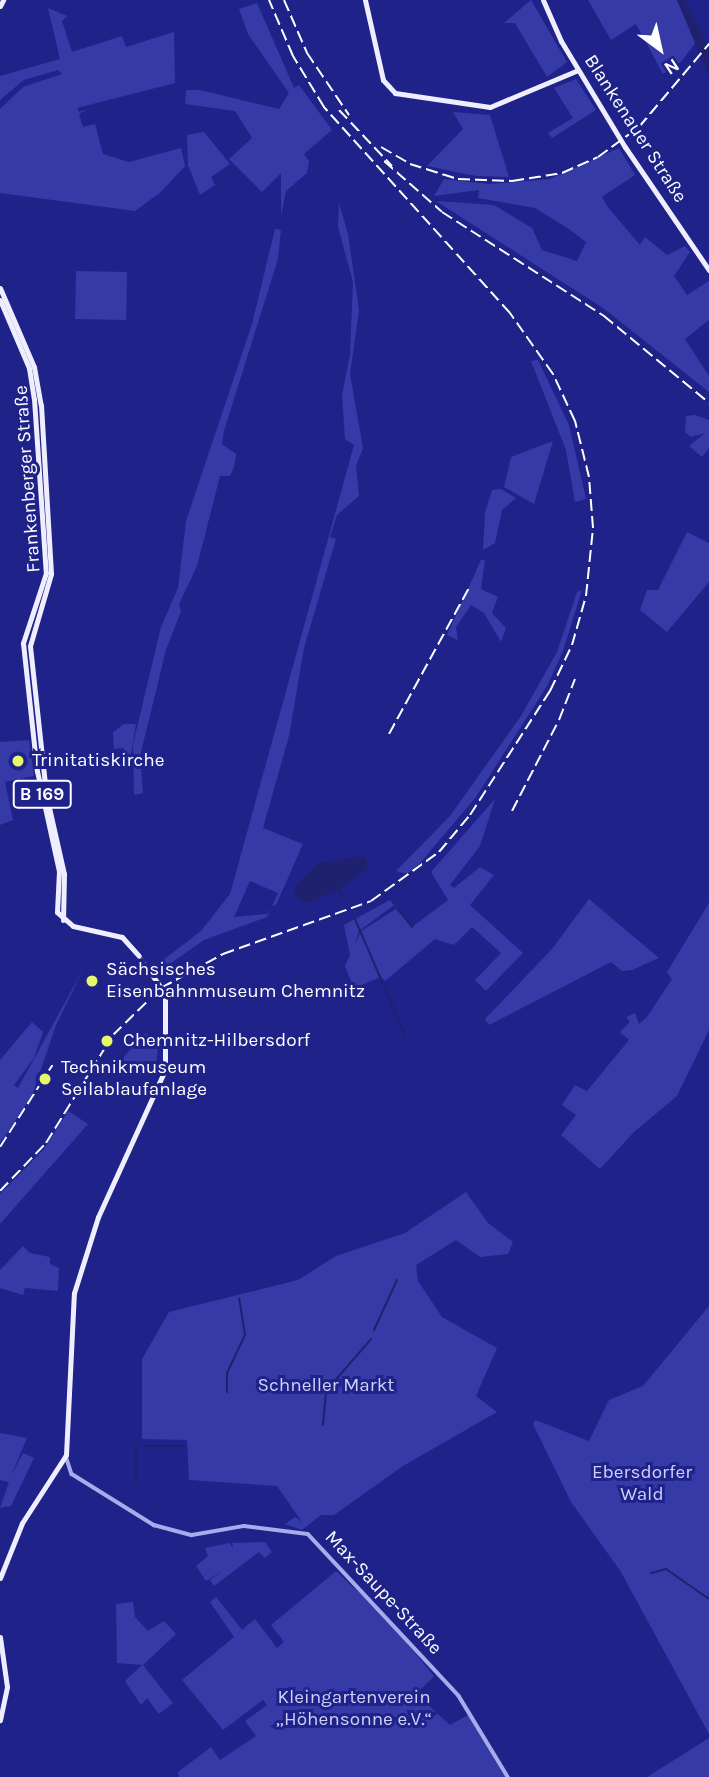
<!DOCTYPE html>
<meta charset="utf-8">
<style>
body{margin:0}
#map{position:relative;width:709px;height:1777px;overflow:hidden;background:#1f2288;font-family:Karla,sans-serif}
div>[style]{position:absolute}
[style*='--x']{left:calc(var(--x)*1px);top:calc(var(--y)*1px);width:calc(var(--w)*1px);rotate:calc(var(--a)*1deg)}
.green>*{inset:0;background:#363aa7;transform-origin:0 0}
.water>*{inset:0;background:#1f216f}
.stream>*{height:2px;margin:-1px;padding:0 1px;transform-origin:1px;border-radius:1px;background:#1f216f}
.major-tunnel>*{height:5px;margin-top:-2.5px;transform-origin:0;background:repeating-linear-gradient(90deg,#41439a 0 5px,transparent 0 7.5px)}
.minor>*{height:3.5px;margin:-1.75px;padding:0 1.75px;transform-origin:1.75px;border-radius:1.75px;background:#a9acea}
.major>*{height:5px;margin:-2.5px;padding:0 2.5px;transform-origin:2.5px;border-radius:2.5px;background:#eeeefe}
.rail>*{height:2px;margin-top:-1px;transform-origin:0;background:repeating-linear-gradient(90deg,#fff 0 12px,transparent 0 17px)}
.dots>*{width:19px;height:19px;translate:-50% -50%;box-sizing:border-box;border:4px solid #1f2288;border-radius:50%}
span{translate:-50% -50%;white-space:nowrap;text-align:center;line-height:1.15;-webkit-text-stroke:6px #1f2288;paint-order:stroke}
.shield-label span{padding:2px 5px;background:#1f2288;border:2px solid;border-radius:5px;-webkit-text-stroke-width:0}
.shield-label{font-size:18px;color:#fff;font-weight:700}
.street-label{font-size:19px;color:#fff}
.poi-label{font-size:19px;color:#fff}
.left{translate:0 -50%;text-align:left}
.park-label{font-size:19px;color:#ced0f8}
.north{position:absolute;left:625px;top:14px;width:70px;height:70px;-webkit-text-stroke:5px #1f2288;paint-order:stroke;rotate:147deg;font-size:19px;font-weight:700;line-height:28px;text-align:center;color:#fff}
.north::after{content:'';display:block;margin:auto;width:24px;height:32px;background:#fff;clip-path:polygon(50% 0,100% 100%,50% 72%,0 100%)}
</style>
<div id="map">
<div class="green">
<div style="clip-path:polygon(531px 0,567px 62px,547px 77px,515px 23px,504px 23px)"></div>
<div style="clip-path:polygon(588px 0,677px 0,696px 42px,681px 62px,663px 74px,636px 24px,611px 40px)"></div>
<div style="clip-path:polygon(257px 3px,294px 88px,299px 85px,332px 130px,304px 154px,309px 161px,307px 173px,286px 191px,281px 216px,281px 173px,262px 192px,229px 159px,252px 138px,235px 111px,185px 104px,186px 90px,200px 90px,279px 109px,289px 93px,248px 34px,239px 9px)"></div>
<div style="clip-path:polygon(48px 8px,67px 16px,62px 21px,72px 52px,122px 36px,126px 47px,174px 32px,175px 83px,77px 108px,79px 112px,88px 109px,79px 114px,83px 127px,95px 124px,103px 154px,129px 162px,181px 148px,185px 166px,161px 192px,135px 211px,0 193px,0 109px,23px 87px,62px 74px,58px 70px,24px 80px,0 100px,0 76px,60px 59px)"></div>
<div style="clip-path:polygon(576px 79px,596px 110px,552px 138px,548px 133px,573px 118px,554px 88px)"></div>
<div style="clip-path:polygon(453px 112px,490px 115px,509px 177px,476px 176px,427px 166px,463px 129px)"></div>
<div style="clip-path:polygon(204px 132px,230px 164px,211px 177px,215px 185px,200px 195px,188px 165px,187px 135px)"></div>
<div style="clip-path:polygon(619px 148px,635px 175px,602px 197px,607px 206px,640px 245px,645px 237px,667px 255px,685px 246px,690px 252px,674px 276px,687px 295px,709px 281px,709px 320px,685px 339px,709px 376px,709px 392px,603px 308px,436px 201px,494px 205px,532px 228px,542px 250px,577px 261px,586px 242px,569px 229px,535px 208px,478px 198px,479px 190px,434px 196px,444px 179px,489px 184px,550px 179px)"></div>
<div style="clip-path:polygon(339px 203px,348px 234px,359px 310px,350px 374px,363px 448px,356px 466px,359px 496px,337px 515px,330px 537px,336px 539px,304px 648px,289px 736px,263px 828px,303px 844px,276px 905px,272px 906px,278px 893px,250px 881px,234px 917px,267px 914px,271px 908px,267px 917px,204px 940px,161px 970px,158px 964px,201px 931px,230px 894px,354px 445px,345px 439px,342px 395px,350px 355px,353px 282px,338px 227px)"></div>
<div style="clip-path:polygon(275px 229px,281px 230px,278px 259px,224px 431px,222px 444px,236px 454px,234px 467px,230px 476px,220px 476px,197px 566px,179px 604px,181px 611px,166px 650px,140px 756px,143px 793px,134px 795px,133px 744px,161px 627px,178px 588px,186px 521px,252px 324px)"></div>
<div style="left:76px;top:271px;width:51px;height:48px;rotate:1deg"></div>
<div style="clip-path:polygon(538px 360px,569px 425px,586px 499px,575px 502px,566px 450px,531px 361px)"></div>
<div style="clip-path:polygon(695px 415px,709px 420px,709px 448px,702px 457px,689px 446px,705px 433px,691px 437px,685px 432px,686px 416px)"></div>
<div style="clip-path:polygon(553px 441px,534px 504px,504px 487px,511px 457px)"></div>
<div style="clip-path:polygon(501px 489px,516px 498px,502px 510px,495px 543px,483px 550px,485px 513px,492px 490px)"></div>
<div style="clip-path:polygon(687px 532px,709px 543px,709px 582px,667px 632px,640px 610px,647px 590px,658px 590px)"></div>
<div style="clip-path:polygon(481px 560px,485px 560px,481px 589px,498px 597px,492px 613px,506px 628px,501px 642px,484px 613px,471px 605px,456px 627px,458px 640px,447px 635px)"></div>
<div style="clip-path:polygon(582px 590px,563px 651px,547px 686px,476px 797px,421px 862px,407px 874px,396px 871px,450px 816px,521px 716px,557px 652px,577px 592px)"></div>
<div style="clip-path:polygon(124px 724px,136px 724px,130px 760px,124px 760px,124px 748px,114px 749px,113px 732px)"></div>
<div style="clip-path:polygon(29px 740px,34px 776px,5px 782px,13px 820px,0 825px,0 742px)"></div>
<div style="clip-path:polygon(495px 799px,480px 846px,450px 885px,454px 888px,480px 867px,494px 875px,470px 905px,523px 953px,486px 991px,475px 980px,501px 953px,472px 927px,454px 945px,435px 939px,385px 981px,381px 977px,354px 988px,345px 966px,350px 955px,344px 925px,390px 900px,394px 905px,359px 931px,354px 947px,361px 931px,396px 909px,412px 927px,448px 900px,431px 872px)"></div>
<div style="clip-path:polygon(589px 899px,659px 958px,632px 970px,622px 971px,611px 962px,489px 1025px,485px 1019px,552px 949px)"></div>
<div style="clip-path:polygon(709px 903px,709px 1030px,677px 1096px,634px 1132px,600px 1169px,561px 1135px,576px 1115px,562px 1105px,575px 1085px,587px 1091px,629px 1040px,620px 1032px,630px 1022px,626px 1017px,635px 1013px,639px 1024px,647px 1017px,672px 979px,667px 972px)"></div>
<div style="clip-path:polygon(84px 968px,56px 1025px,32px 1096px,0 1143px,0 1060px,32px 1022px,43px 1032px,34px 1058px,14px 1085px,18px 1088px)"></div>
<div style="clip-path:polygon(144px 1034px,159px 1038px,155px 1076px,124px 1063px,123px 1058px)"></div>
<div style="clip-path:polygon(68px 1111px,88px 1124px,0 1224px,0 1194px,44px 1149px)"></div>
<div style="clip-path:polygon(466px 1192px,488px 1223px,513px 1242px,508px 1254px,480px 1257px,456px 1240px,416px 1265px,418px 1281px,442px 1317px,497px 1348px,476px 1396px,497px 1412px,403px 1466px,334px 1515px,321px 1515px,302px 1530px,285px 1524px,295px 1517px,302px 1522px,277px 1486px,189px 1480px,187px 1440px,142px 1439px,142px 1359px,169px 1312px,298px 1280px,336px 1256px,405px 1233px)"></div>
<div style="clip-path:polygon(23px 1246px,30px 1253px,50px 1257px,50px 1264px,59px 1268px,58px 1291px,25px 1288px,23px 1295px,0 1288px,0 1270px)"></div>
<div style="clip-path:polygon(709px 1306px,709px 1734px,621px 1572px,571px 1502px,533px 1424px,535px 1420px,589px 1441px,609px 1400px,643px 1386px)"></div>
<div style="clip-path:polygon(0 1433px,27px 1438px,11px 1476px,23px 1453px,34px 1458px,11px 1506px,0 1508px,9px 1482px,0 1480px)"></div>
<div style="clip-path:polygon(265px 1542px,272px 1552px,265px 1558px,259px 1552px,214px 1586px,210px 1580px,224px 1570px,206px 1581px,196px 1566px,208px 1556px,205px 1548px,230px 1543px,233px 1549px,232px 1543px)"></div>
<div style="clip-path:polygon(336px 1571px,388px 1620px,434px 1676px,418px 1692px,426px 1703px,450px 1725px,468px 1715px,505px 1777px,179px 1777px,178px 1772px,211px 1747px,220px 1760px,256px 1736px,245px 1721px,267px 1705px,263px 1700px,223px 1730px,182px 1680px,234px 1637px,210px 1602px,216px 1597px,242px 1630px,255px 1619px,277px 1648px,284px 1642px,271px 1625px)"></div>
<div style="clip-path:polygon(133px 1602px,135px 1617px,148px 1631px,164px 1621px,176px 1634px,143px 1665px,173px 1703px,159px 1714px,147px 1698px,141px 1705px,125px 1681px,142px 1665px,117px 1663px,116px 1604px)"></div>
<div style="clip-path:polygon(709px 1738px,709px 1777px,647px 1777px)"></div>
</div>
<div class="water">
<div style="clip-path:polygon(677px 0,685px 0,709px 48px,709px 76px)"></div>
<div style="clip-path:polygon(359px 856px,366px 858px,368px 868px,339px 890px,307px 903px,295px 897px,296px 885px,317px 864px)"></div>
</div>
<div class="stream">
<div style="--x:339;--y:890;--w:9;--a:58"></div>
<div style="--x:398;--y:909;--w:23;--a:52"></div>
<div style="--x:355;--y:919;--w:126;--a:66.7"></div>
<div style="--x:374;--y:1330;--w:55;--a:-65.3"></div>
<div style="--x:227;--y:1392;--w:19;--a:-90"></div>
<div style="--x:227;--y:1373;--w:42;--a:-64.7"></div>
<div style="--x:245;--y:1335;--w:37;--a:-99"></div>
<div style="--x:323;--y:1425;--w:34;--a:-85"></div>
<div style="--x:326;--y:1391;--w:69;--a:-49.1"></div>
<div style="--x:144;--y:1446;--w:41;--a:0"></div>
<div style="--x:136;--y:1480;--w:33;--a:-90"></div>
<div style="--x:651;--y:1573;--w:16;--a:-15"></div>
<div style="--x:666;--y:1569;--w:52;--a:34.9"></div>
</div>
<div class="major-tunnel">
<div style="--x:139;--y:956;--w:21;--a:55"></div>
</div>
<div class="minor">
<div style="--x:66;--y:1456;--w:19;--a:72"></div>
<div style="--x:72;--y:1474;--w:97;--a:31.9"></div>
<div style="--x:154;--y:1525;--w:39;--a:15"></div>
<div style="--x:192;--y:1535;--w:53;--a:-9.8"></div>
<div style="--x:244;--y:1526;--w:64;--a:7.1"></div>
<div style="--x:308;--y:1534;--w:221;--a:47"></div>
<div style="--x:459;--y:1696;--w:95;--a:58.8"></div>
</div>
<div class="major">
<div style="--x:365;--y:0;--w:82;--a:77.3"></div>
<div style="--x:383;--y:80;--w:18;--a:47"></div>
<div style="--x:395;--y:93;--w:96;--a:8.4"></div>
<div style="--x:490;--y:107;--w:95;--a:-22.8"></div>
<div style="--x:543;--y:0;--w:45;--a:66.3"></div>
<div style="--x:561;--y:41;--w:124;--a:58.9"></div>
<div style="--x:625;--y:147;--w:149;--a:55.7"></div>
<div style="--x:0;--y:6;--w:7;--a:-63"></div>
<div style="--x:0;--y:288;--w:86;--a:66.7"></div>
<div style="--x:34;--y:367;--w:39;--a:80"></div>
<div style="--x:41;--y:405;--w:169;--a:86.6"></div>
<div style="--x:51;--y:574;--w:75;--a:106.3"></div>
<div style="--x:30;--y:646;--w:149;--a:83.8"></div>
<div style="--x:46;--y:794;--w:82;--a:77.3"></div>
<div style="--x:64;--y:874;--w:46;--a:91.2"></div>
<div style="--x:0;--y:300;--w:74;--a:66.9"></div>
<div style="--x:29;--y:368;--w:31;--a:81"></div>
<div style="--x:34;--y:399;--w:174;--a:86.1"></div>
<div style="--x:46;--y:573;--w:74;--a:108.2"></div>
<div style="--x:23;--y:643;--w:129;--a:83.8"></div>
<div style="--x:37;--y:771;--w:102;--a:77.6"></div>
<div style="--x:59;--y:871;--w:41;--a:92.8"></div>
<div style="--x:57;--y:912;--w:21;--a:41"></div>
<div style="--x:73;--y:926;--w:50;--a:12.7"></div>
<div style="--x:122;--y:937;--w:25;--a:48"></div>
<div style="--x:0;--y:1578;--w:59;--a:-68.2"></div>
<div style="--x:22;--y:1523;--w:81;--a:-57.1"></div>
<div style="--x:66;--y:1455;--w:162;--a:-87.2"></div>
<div style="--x:74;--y:1293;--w:80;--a:-72.5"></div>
<div style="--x:98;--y:1217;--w:162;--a:-65.5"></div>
<div style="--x:165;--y:1070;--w:76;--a:-90"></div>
<div style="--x:165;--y:994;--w:25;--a:-124"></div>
<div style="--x:0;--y:1637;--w:50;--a:82"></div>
<div style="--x:7;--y:1687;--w:34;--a:102"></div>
</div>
<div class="rail">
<div style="--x:284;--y:0;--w:58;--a:66.5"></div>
<div style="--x:307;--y:53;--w:75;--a:55.9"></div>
<div style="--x:339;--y:110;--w:77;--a:46.6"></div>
<div style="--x:381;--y:147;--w:34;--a:30"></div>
<div style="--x:410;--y:164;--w:50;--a:17.4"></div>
<div style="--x:458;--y:179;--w:54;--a:2.1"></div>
<div style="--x:512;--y:181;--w:51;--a:-9.1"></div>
<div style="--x:562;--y:173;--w:39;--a:-24"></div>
<div style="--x:598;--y:157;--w:51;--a:-36.2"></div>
<div style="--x:639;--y:127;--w:109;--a:-49.9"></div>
<div style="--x:384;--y:161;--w:77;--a:41.3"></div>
<div style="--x:442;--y:212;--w:193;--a:32.7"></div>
<div style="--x:604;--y:316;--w:136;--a:39.6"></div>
<div style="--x:389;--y:734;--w:169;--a:-61.3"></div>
<div style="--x:512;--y:811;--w:102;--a:-62.7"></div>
<div style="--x:559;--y:720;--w:44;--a:-68.7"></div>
<div style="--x:0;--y:1147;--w:98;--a:-57.4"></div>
<div style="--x:0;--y:1191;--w:66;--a:-46.2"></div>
<div style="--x:46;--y:1143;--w:127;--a:-58.2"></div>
<div style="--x:113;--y:1035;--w:67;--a:-44.4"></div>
<div style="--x:161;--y:988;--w:71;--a:-28.7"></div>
<div style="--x:223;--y:954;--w:157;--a:-19.7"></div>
<div style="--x:371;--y:901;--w:84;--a:-35.8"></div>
<div style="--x:439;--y:852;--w:48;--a:-50"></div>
<div style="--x:470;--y:815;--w:148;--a:-57.2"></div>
<div style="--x:550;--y:691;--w:51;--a:-64.4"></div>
<div style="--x:572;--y:645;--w:51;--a:-74.1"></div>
<div style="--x:586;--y:596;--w:68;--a:-84.1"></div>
<div style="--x:593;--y:528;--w:51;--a:-94.5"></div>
<div style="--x:589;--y:477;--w:58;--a:-104"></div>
<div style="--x:575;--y:421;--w:52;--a:-115.1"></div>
<div style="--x:553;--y:374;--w:75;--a:-125.2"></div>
<div style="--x:510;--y:313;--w:278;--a:-132.1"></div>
<div style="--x:324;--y:107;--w:60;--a:-121.3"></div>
<div style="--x:293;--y:56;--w:61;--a:-113.2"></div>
</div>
<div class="dots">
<div style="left:18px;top:761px;background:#e7f869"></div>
<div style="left:92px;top:981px;background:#e7f869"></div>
<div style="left:107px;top:1041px;background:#e7f869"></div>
<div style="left:45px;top:1079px;background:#e7f869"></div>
</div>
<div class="shield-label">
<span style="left:42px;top:794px">B 169</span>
</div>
<div class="street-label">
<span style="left:635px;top:129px;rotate:57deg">Blankenauer Straße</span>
<span style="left:28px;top:479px;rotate:-94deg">Frankenberger Straße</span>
<span style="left:383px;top:1593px;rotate:47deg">Max-Saupe-Straße</span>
</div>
<div class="poi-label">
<span class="left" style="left:32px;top:761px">Trinitatiskirche</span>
<span class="left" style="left:106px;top:981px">Sächsisches<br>Eisenbahnmuseum Chemnitz</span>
<span class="left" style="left:123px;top:1041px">Chemnitz-Hilbersdorf</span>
<span class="left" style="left:61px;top:1079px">Technikmuseum<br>Seilablaufanlage</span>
</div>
<div class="park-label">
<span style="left:326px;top:1386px">Schneller Markt</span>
<span style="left:642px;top:1484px">Ebersdorfer<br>Wald</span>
<span style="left:354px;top:1709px">Kleingartenverein<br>„Höhensonne e.V.“</span>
</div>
<div class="north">N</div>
</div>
